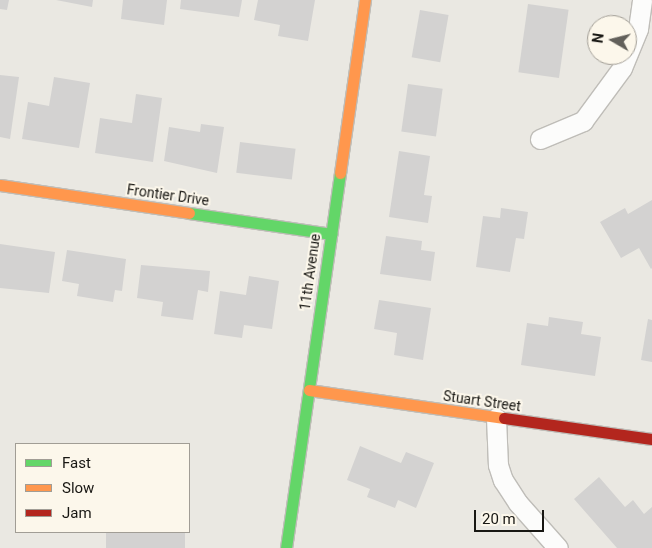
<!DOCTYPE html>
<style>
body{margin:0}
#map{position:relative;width:652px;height:548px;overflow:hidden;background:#eae8e2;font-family:Roboto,sans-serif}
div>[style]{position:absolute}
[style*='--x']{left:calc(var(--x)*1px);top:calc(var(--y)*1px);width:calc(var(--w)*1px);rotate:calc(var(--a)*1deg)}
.building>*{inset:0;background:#d3d2d1;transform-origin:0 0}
.roads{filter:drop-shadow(1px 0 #bfbdb8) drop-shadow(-1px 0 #bfbdb8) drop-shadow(0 1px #bfbdb8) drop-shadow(0 -1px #bfbdb8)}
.street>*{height:19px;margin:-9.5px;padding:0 9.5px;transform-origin:9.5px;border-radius:9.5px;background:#fcfcfb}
.fast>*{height:11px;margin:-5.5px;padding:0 5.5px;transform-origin:5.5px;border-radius:5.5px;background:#63d668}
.slow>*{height:11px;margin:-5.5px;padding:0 5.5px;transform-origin:5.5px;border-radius:5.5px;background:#ff974d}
.jam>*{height:11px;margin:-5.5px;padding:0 5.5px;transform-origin:5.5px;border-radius:5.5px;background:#b3261e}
span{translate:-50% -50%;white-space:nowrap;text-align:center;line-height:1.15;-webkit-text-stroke:4px #fcf7eb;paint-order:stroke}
.street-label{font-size:14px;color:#181713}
.legend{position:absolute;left:15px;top:443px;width:175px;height:90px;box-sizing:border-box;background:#fcf7eb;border:1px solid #a19d95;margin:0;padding:6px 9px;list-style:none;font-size:15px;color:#181713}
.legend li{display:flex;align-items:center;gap:10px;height:25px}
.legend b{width:25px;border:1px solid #a19d95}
.north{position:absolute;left:587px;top:15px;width:50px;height:50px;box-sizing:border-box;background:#fcf7eb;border:1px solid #a19d95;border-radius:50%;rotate:278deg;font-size:14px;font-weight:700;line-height:20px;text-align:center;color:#181713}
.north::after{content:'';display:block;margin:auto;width:18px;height:22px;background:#62605b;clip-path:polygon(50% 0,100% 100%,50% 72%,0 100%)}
.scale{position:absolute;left:474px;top:510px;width:70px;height:22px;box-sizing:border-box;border:2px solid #181713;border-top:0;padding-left:6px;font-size:15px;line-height:18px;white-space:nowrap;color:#181713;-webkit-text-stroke:4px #fcf7eb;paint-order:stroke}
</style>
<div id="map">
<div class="building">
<div style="clip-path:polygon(0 0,9px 0,7px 10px,0 9px)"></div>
<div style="clip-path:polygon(56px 0,93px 0,92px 7px)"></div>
<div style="clip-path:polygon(123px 0,167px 0,164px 25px,121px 19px)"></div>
<div style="clip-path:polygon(181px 0,242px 0,239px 17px,180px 9px)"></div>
<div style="clip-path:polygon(258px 0,315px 0,308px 41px,278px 36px,280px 25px,254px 20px)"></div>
<div style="left:528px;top:4px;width:41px;height:69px;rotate:8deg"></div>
<div style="left:420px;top:10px;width:29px;height:48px;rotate:10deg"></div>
<div style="clip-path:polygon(0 75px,19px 77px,10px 139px,0 137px)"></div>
<div style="clip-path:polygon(54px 77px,90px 83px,79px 148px,22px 139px,28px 102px,49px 106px)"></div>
<div style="left:408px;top:84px;width:35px;height:48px;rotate:8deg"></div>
<div style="clip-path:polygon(136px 94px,162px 98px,153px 162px,95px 153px,100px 118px,132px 123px)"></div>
<div style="clip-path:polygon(201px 124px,224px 127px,217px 173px,164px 161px,169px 127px,200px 132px)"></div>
<div style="left:240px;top:142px;width:56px;height:31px;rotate:7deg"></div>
<div style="clip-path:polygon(399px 151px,430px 156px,424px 195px,432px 196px,428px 223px,389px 217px)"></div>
<div style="clip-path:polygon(652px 200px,652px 268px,651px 269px,639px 248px,621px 258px,600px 222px,625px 208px,628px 214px)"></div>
<div style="clip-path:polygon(501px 208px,528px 212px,524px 239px,516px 238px,510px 272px,476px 267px,483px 216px,500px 218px)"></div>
<div style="clip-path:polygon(386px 236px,422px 241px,421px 250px,435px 252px,431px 281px,380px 274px)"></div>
<div style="clip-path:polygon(0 244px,55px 252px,49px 293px,0 288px)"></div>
<div style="clip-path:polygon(67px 250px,126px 259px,122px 291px,115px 290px,113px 302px,77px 296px,79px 284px,62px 281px)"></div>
<div style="clip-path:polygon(141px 265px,210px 271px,208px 292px,198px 290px,193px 320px,161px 316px,163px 302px,137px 298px)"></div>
<div style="clip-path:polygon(249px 276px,279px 281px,272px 329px,244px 325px,242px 338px,214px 334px,220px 291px,246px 295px)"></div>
<div style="clip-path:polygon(379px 300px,431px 308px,423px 360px,394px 355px,397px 333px,374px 329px)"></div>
<div style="clip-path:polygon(549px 317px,583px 322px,581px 334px,601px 337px,595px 376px,521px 365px,527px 323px,548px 326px)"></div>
<div style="clip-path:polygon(648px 319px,652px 320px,652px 362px,641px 360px)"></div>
<div style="clip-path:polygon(360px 446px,401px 463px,406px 452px,434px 463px,416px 508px,398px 500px,395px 508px,367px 497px,370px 489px,347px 480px)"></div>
<div style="clip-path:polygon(599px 477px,625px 507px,633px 500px,644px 514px,652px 507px,652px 548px,617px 548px,574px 499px)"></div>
<div style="left:106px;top:532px;width:79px;height:16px"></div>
</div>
<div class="roads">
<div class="street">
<div style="--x:540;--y:139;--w:47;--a:-22.7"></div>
<div style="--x:583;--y:121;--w:66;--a:-53.7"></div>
<div style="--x:622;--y:68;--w:42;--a:-67.7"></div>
<div style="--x:638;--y:29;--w:29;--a:-82"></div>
<div style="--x:496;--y:418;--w:47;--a:87.6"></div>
<div style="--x:498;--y:465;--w:16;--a:72"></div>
<div style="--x:503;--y:480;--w:27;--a:57"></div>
<div style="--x:518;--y:503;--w:60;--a:48.4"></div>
</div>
<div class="fast">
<div style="--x:189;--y:213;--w:144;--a:8.4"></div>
<div style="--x:286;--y:548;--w:379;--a:-81.8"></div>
</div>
<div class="slow">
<div style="--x:340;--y:173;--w:175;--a:-81.8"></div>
<div style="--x:0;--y:185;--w:191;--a:8.4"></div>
<div style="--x:309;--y:390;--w:197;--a:8.2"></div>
</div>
<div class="jam">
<div style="--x:504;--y:418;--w:149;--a:8.1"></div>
</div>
</div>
<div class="street-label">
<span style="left:168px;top:195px;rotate:8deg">Frontier Drive</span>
<span style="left:310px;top:272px;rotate:-82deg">11th Avenue</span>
<span style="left:482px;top:401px;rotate:8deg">Stuart Street</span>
</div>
<ul class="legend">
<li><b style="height:6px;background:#63d668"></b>Fast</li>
<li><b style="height:6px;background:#ff974d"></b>Slow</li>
<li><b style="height:6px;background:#b3261e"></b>Jam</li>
</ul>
<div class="north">N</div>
<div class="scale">20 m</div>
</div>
